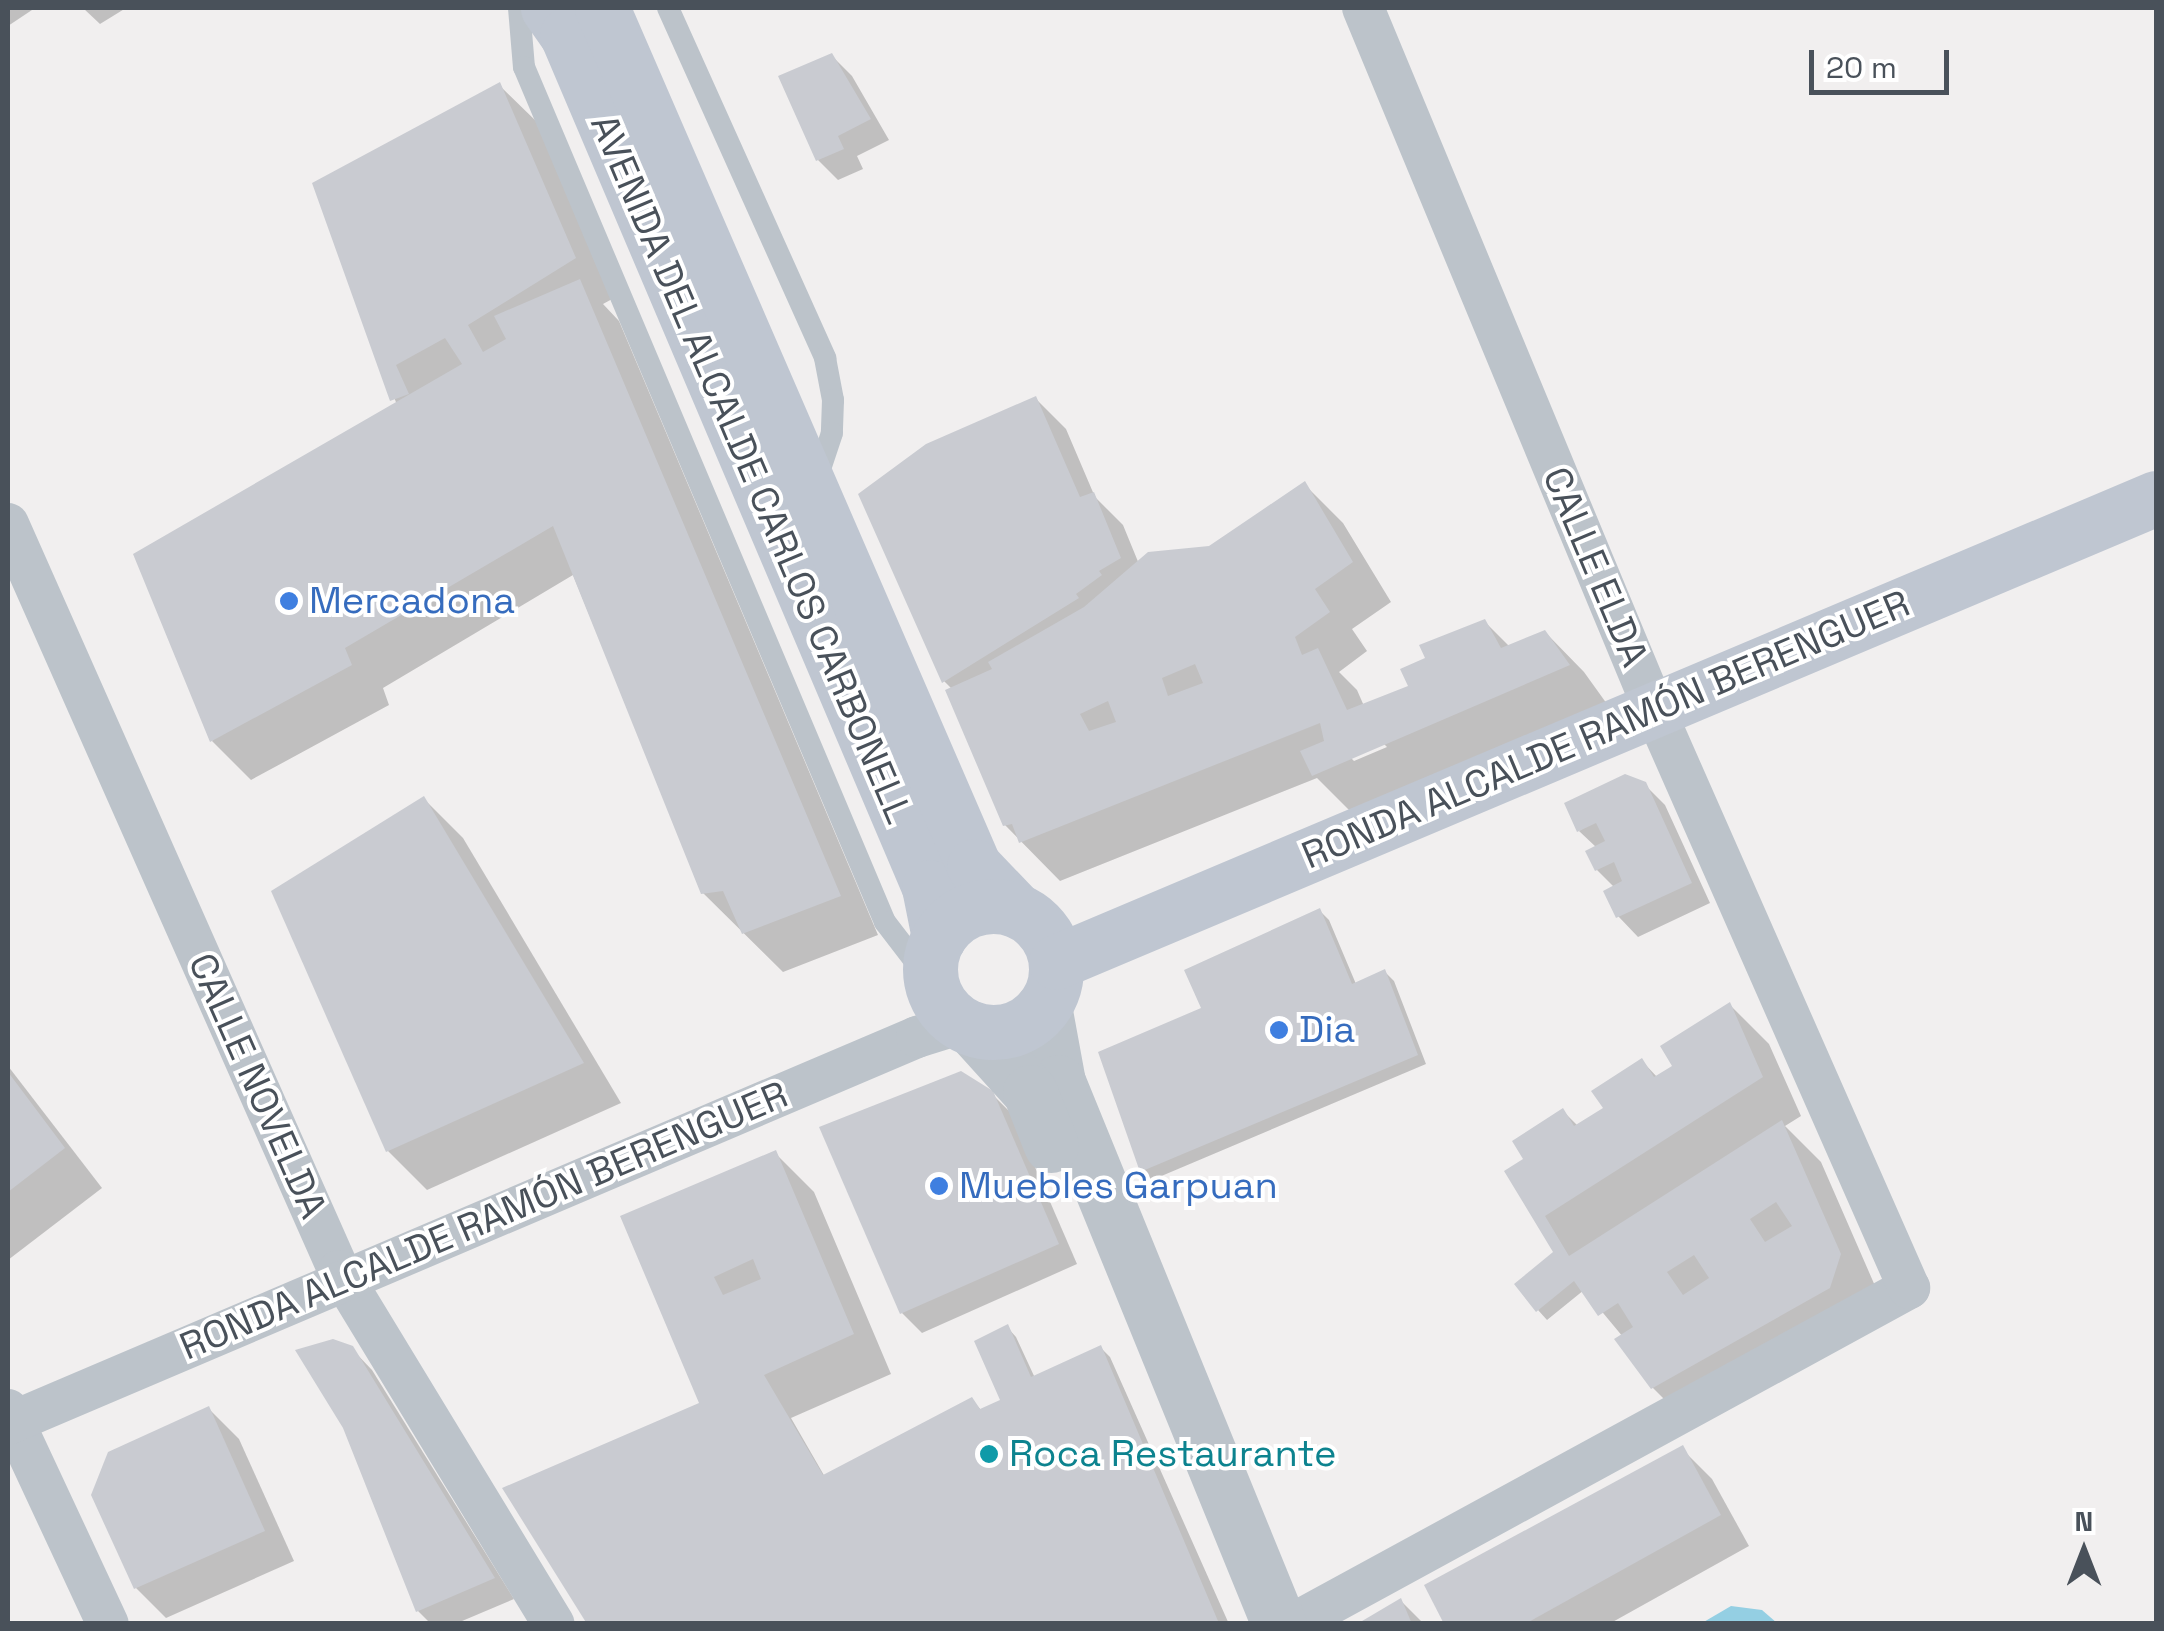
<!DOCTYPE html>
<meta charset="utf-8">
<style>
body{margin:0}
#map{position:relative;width:2164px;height:1631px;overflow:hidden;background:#f1efef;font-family:"Space Grotesk",sans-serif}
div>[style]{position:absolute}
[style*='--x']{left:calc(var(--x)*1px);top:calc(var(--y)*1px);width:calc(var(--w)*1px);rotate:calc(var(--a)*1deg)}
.water>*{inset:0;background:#94cfe3}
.shadow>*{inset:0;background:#0003}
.building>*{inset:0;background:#c9cbd1}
.service>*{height:22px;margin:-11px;padding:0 11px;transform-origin:11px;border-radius:11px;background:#bcc3ca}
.minor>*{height:42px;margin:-21px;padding:0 21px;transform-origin:21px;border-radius:21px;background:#bcc3ca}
.tertiary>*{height:55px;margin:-27.5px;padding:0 27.5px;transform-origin:27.5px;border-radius:27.5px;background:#bcc3ca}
.secondary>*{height:55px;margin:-27.5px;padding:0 27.5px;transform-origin:27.5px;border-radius:27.5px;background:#bfc6d1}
.secondary>.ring{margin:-27.5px;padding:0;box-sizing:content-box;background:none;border:55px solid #bfc6d1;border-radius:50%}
.dots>*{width:28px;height:28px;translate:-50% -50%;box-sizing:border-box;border:5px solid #fff;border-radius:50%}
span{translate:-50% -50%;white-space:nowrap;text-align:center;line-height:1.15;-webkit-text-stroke:8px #fff;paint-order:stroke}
.street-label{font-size:38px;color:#49515a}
.shop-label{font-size:38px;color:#366cbe}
.left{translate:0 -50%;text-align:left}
.culture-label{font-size:38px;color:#0d838f}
.frame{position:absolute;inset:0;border:10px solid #49515a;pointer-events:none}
.north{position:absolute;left:2034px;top:1501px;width:100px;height:100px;-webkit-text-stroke:8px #fff;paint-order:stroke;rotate:0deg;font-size:28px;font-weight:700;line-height:40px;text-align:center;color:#49515a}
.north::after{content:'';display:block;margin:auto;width:35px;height:45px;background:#49515a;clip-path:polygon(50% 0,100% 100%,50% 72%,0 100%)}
.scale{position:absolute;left:1809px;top:50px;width:140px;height:45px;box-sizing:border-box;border:5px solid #49515a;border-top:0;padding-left:12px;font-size:30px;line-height:35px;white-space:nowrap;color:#49515a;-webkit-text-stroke:8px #fff;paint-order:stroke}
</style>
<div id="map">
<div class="water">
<div style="clip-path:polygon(1731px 1606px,1762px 1610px,1777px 1623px,1702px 1623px)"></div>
</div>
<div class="shadow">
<div style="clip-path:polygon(8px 8px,35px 8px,8px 26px)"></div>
<div style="clip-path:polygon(83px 8px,126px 8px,100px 24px)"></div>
<div style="clip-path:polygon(832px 56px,852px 76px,889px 140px,857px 156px,863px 169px,838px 180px,818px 160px)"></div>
<div style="clip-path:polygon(500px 86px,539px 124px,614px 298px,603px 304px,619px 321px,878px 935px,783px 972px,703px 893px,573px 575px,383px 688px,389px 705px,251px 780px,212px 741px,397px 405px,315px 184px)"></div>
<div style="clip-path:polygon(evenodd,1036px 399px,1066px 429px,1095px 497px,1123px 525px,1139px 564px,1210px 548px,1304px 484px,1343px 523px,1391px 602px,1352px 629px,1367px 651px,1339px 672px,1357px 690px,1364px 706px,1412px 687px,1428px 660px,1485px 622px,1510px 647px,1545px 632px,1584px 672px,1607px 704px,1353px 814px,1317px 778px,1060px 881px,1005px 825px,953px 690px,944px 681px,1036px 399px,1383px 743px,1387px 747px,1354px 761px,1350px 757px,1383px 743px)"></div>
<div style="clip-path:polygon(1644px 784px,1665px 805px,1710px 903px,1638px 937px,1618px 916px,1615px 888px,1597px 870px,1597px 848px,1579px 831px)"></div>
<div style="clip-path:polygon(424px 799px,463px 838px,621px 1103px,427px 1190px,388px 1151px)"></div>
<div style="clip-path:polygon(1320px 911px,1329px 920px,1356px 984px,1385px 972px,1394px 981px,1426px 1064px,1152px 1180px,1143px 1171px,1205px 1009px)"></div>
<div style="clip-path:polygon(1730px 1005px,1769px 1044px,1801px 1116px,1785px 1126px,1821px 1162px,1879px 1295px,1692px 1427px,1653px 1388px,1623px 1337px,1584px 1290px,1547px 1320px,1538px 1310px,1562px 1265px,1507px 1172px,1526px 1160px,1563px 1111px,1578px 1126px,1606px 1109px,1642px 1061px,1658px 1078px,1676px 1066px)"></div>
<div style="clip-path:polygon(8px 1066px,102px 1188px,8px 1260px)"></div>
<div style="clip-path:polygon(991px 1093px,1012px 1114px,1077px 1264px,922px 1333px,902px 1313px)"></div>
<div style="clip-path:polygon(775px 1153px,814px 1192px,891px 1374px,791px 1418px,825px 1477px,972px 1400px,982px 1411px,1003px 1401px,1007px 1327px,1016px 1337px,1035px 1378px,1101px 1348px,1110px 1357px,1229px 1624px,590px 1624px,702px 1404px,623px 1217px)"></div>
<div style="clip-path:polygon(351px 1348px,372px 1370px,514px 1599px,455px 1624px,431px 1624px,418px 1611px)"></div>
<div style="clip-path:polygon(209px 1409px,239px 1439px,294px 1561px,166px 1618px,136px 1588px)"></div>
<div style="clip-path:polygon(1682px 1449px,1712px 1479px,1749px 1546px,1609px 1624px,1447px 1624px)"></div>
<div style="clip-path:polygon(1401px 1601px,1424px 1624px,1362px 1624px)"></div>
</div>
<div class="building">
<div style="clip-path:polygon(832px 53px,871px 119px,838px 136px,844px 149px,816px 161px,778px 76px)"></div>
<div style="clip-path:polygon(500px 82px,576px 258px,468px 325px,483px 352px,506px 339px,494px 316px,580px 279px,841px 896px,742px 934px,723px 891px,701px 894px,553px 526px,345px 648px,352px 665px,210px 742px,133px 554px,462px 364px,445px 338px,396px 365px,409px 394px,390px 401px,312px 183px)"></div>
<div style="clip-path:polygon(1036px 396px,1080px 497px,1094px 492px,1121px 558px,1099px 571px,1102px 575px,1076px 594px,1079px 598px,942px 683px,858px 494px,926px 444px)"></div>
<div style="clip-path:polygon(evenodd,1305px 481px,1353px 562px,1315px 589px,1330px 612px,1295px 637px,1302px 655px,1318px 648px,1347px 710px,1408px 686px,1400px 669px,1425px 658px,1419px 645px,1485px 619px,1501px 648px,1545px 630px,1570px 665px,1312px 776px,1300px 751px,1324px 741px,1320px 723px,1019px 843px,1012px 824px,1003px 826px,945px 690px,992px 669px,988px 662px,1084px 607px,1148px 552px,1209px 546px,1305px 481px,1195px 664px,1203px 683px,1168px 696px,1162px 678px,1195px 664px,1305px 481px,1108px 701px,1116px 722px,1089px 731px,1080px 714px,1108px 701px)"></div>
<div style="clip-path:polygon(1625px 774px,1646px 782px,1692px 883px,1616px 918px,1603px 891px,1622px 881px,1614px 862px,1595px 871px,1585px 851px,1605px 841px,1596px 823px,1577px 832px,1564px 803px)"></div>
<div style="clip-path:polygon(424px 796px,584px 1063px,386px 1152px,271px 891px)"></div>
<div style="clip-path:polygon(1320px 908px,1352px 984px,1385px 969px,1418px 1055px,1140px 1172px,1098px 1052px,1201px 1008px,1184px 970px)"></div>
<div style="clip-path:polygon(evenodd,1730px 1002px,1763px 1077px,1545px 1216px,1569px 1256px,1782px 1120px,1841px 1254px,1830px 1288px,1651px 1389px,1614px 1339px,1633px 1327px,1618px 1303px,1598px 1316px,1574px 1281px,1536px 1312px,1514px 1284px,1553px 1252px,1504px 1171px,1523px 1159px,1512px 1141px,1563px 1108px,1574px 1126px,1603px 1108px,1591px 1091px,1642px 1058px,1654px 1077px,1672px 1066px,1660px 1046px,1730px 1002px,1776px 1202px,1792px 1226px,1765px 1242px,1750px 1219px,1776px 1202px,1730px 1002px,1694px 1255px,1709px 1278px,1683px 1295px,1667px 1272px,1694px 1255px)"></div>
<div style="clip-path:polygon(961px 1071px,993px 1091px,1059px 1244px,900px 1314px,819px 1127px)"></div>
<div style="clip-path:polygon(8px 1072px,65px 1148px,8px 1192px)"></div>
<div style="clip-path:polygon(evenodd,776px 1150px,854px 1334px,764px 1375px,823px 1475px,972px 1397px,980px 1409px,1000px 1400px,974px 1341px,1008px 1324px,1031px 1377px,1101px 1345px,1218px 1621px,587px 1624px,502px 1488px,699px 1403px,620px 1216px,776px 1150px,753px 1259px,761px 1279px,723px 1295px,714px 1277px,753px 1259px)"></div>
<div style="clip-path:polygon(333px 1339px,353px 1346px,495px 1578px,416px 1612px,343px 1428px,295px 1350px)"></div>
<div style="clip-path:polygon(209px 1406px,265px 1531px,134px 1589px,91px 1495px,108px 1452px)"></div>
<div style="clip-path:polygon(1683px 1445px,1721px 1515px,1525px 1624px,1444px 1624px,1424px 1585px)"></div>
<div style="clip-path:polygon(1401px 1598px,1412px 1624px,1357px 1624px)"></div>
</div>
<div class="service">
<div style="--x:519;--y:8;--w:59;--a:85.2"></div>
<div style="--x:524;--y:67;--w:928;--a:67.11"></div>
<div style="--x:885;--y:922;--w:76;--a:52.5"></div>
<div style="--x:668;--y:8;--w:384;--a:65.8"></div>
<div style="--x:825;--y:358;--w:43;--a:79.2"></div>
<div style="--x:833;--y:400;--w:33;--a:92"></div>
<div style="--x:832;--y:433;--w:47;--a:108.4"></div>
</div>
<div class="minor">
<div style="--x:8;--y:524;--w:817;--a:66.1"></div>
<div style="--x:339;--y:1271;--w:413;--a:58.7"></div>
<div style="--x:8;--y:1410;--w:236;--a:65"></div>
<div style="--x:8;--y:1424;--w:988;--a:-23.06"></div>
<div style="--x:917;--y:1037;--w:47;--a:-17.3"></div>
<div style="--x:1293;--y:1624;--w:702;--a:-28.61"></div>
<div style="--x:1909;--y:1288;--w:633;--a:-113.77"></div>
<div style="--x:1654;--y:709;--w:759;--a:-112.54"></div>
</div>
<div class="tertiary">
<div style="--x:1044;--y:1006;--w:77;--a:79.6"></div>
<div style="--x:1058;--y:1082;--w:585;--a:67.82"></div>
<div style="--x:973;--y:1029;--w:85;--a:47.9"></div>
<div style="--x:1030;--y:1092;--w:57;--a:68.4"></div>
</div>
<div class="secondary">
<div style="--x:548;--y:8;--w:33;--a:55"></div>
<div style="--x:567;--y:35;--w:926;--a:66.98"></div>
<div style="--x:929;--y:887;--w:51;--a:78.7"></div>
<div style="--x:602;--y:8;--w:935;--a:66.56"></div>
<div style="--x:974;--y:866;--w:61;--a:46.3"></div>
<div class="ring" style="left:930px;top:906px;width:71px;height:71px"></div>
<div style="--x:1056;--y:962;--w:1194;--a:-22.87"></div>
</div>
<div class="dots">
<div style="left:289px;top:601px;background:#3f7fe0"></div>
<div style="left:1279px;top:1030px;background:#3f7fe0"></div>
<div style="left:939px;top:1186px;background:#3f7fe0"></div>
<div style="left:989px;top:1454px;background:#0f9aa8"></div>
</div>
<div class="street-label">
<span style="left:751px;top:469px;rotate:67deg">AVENIDA DEL ALCALDE CARLOS CARBONELL</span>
<span style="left:1595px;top:567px;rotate:67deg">CALLE ELDA</span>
<span style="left:1606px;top:730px;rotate:-23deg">RONDA ALCALDE RAMÓN BERENGUER</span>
<span style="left:257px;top:1086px;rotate:66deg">CALLE NOVELDA</span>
<span style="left:484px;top:1221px;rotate:-23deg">RONDA ALCALDE RAMÓN BERENGUER</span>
</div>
<div class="shop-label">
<span class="left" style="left:309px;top:601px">Mercadona</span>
<span class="left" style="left:1299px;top:1030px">Dia</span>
<span class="left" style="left:959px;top:1186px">Muebles Garpuan</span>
</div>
<div class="culture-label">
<span class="left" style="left:1009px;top:1454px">Roca Restaurante</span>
</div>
<div class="frame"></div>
<div class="north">N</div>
<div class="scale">20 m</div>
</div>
